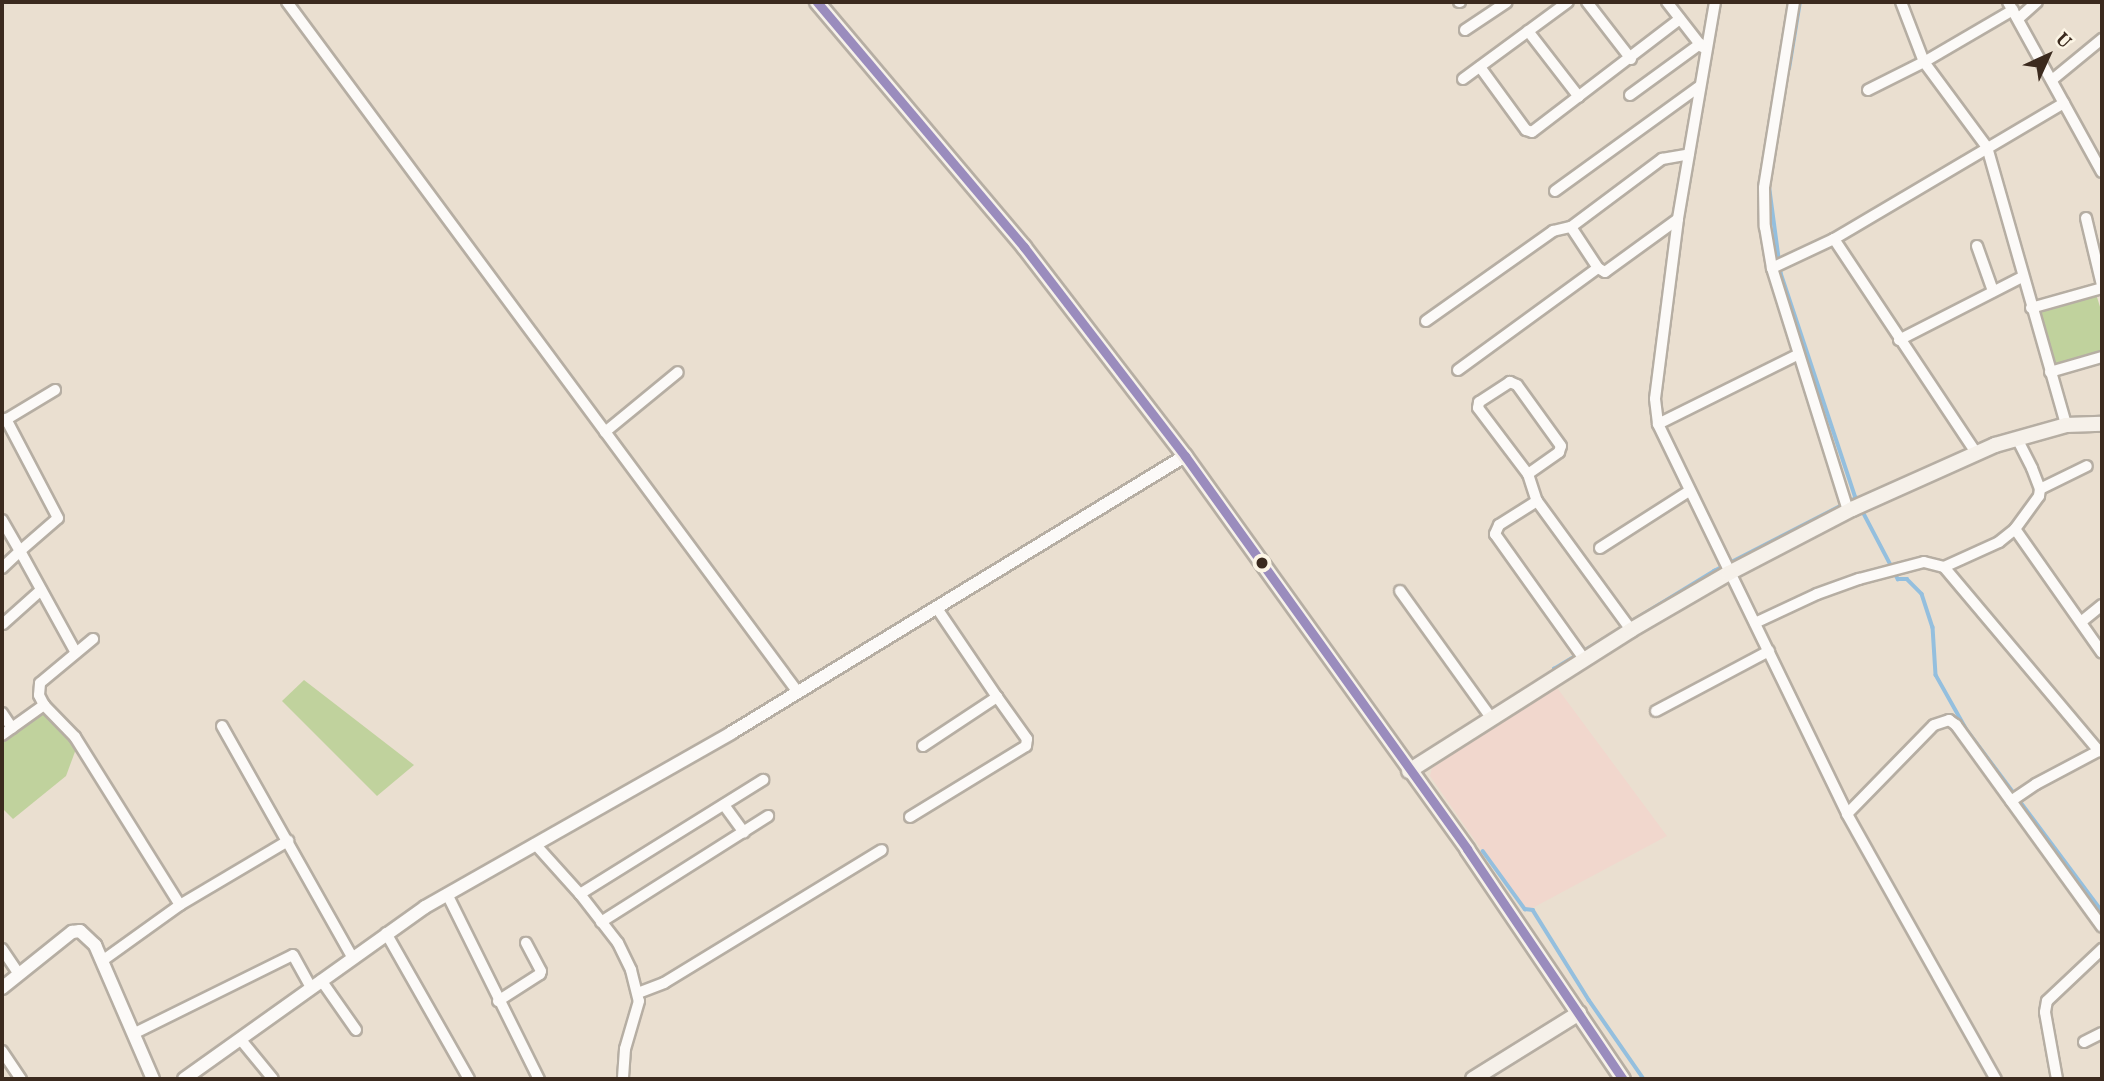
<!DOCTYPE html>
<style>
body{margin:0}
#map{position:relative;width:2104px;height:1081px;overflow:hidden;background:#eadfd0;font-family:Vollkorn,serif}
div>[style]{position:absolute}
[style*='--x']{left:calc(var(--x)*1px);top:calc(var(--y)*1px);width:calc(var(--w)*1px);rotate:calc(var(--a)*1deg)}
.built>*{inset:0;background:#f1d7cd}
.green>*{inset:0;background:#c0d29d}
.stream>*{height:3.5px;margin:-1.75px;padding:0 1.75px;transform-origin:1.75px;border-radius:1.75px;background:#94bfde}
.roads{filter:drop-shadow(2px 0 #b6aea3) drop-shadow(-2px 0 #b6aea3) drop-shadow(0 2px #b6aea3) drop-shadow(0 -2px #b6aea3)}
.minor>*{height:10px;margin:-5px;padding:0 5px;transform-origin:5px;border-radius:5px;background:#fcfaf8}
.tertiary>*{height:12px;margin:-6px;padding:0 6px;transform-origin:6px;border-radius:6px;background:#fcfaf8}
.secondary>*{height:14px;margin:-7px;padding:0 7px;transform-origin:7px;border-radius:7px;background:#f6f1ea}
.bus-1>*{height:9px;margin:-4.5px;padding:0 4.5px;transform-origin:4.5px;border-radius:4.5px;background:#9a8cbd}
.dots>*{width:19px;height:19px;translate:-50% -50%;box-sizing:border-box;border:4px solid #fcf5e5;border-radius:50%}
span{translate:-50% -50%;white-space:nowrap;text-align:center;line-height:1.15;-webkit-text-stroke:5px #fcf5e5;paint-order:stroke}
.frame{position:absolute;inset:0;border:4px solid #3b2a1e;pointer-events:none}
.north{position:absolute;left:2013px;top:21px;width:70px;height:70px;-webkit-text-stroke:5px #fcf5e5;paint-order:stroke;rotate:45deg;font-size:19px;font-weight:700;line-height:28px;text-align:center;color:#3b2a1e}
.north::after{content:'';display:block;margin:auto;width:24px;height:32px;background:#3b2a1e;clip-path:polygon(50% 0,100% 100%,50% 72%,0 100%)}
</style>
<div id="map">
<div class="built">
<div style="clip-path:polygon(1555px 685px,1667px 836px,1525px 912px,1430px 776px,1432px 768px)"></div>
</div>
<div class="green">
<div style="clip-path:polygon(2095px 291px,2102px 313px,2102px 353px,2055px 366px,2037px 309px)"></div>
<div style="clip-path:polygon(304px 680px,414px 765px,377px 796px,282px 701px)"></div>
<div style="clip-path:polygon(43px 712px,76px 749px,66px 776px,13px 819px,2px 808px,2px 739px)"></div>
</div>
<div class="stream">
<div style="--x:1789;--y:69;--w:68;--a:-80.7"></div>
<div style="--x:1769;--y:183;--w:91;--a:82.4"></div>
<div style="--x:1781;--y:273;--w:241;--a:71.6"></div>
<div style="--x:1861;--y:508;--w:67;--a:62.3"></div>
<div style="--x:1895;--y:573;--w:7;--a:63"></div>
<div style="--x:1898;--y:579;--w:9;--a:0"></div>
<div style="--x:1907;--y:579;--w:21;--a:45"></div>
<div style="--x:1922;--y:594;--w:35;--a:72"></div>
<div style="--x:1933;--y:627;--w:48;--a:86.4"></div>
<div style="--x:1936;--y:675;--w:63;--a:60.6"></div>
<div style="--x:1967;--y:730;--w:226;--a:53.3"></div>
<div style="--x:1634;--y:620;--w:94;--a:-31.5"></div>
<div style="--x:1714;--y:571;--w:160;--a:-27.2"></div>
<div style="--x:1555;--y:673;--w:4;--a:-104"></div>
<div style="--x:1554;--y:669;--w:68;--a:-31.1"></div>
<div style="--x:1483;--y:851;--w:72;--a:54.1"></div>
<div style="--x:1525;--y:909;--w:8;--a:7"></div>
<div style="--x:1533;--y:910;--w:106;--a:58.1"></div>
<div style="--x:1589;--y:1000;--w:96;--a:55.2"></div>
</div>
<div class="roads">
<div class="minor">
<div style="--x:287;--y:2;--w:857;--a:53.49"></div>
<div style="--x:1459;--y:2;--w:1;--a:0"></div>
<div style="--x:1587;--y:2;--w:72;--a:52.3"></div>
<div style="--x:1667;--y:2;--w:57;--a:52.1"></div>
<div style="--x:1715;--y:2;--w:220;--a:99.7"></div>
<div style="--x:1678;--y:219;--w:181;--a:97.3"></div>
<div style="--x:1655;--y:399;--w:25;--a:83"></div>
<div style="--x:1658;--y:424;--w:433;--a:64.1"></div>
<div style="--x:1847;--y:814;--w:304;--a:60.7"></div>
<div style="--x:1794;--y:2;--w:188;--a:99.2"></div>
<div style="--x:1764;--y:188;--w:39;--a:89"></div>
<div style="--x:1765;--y:227;--w:42;--a:80.3"></div>
<div style="--x:1772;--y:268;--w:255;--a:72.6"></div>
<div style="--x:1901;--y:2;--w:64;--a:69"></div>
<div style="--x:1924;--y:62;--w:106;--a:53.5"></div>
<div style="--x:1987;--y:147;--w:289;--a:74.1"></div>
<div style="--x:2008;--y:2;--w:194;--a:61.1"></div>
<div style="--x:2019;--y:18;--w:24;--a:-42"></div>
<div style="--x:1465;--y:30;--w:50;--a:-33.7"></div>
<div style="--x:1528;--y:31;--w:83;--a:52.3"></div>
<div style="--x:1480;--y:67;--w:78;--a:53.9"></div>
<div style="--x:1526;--y:130;--w:6;--a:18"></div>
<div style="--x:1532;--y:132;--w:186;--a:-37.4"></div>
<div style="--x:1463;--y:79;--w:130;--a:-36.3"></div>
<div style="--x:2052;--y:80;--w:65;--a:-39.4"></div>
<div style="--x:1868;--y:90;--w:63;--a:-26.6"></div>
<div style="--x:1924;--y:62;--w:103;--a:-30.3"></div>
<div style="--x:1630;--y:95;--w:87;--a:-36.1"></div>
<div style="--x:1555;--y:191;--w:179;--a:-35.9"></div>
<div style="--x:2086;--y:218;--w:69;--a:76.6"></div>
<div style="--x:1571;--y:227;--w:49;--a:56.6"></div>
<div style="--x:1598;--y:268;--w:8;--a:30"></div>
<div style="--x:1605;--y:272;--w:90;--a:-36"></div>
<div style="--x:1834;--y:239;--w:257;--a:56.4"></div>
<div style="--x:1977;--y:246;--w:48;--a:70.4"></div>
<div style="--x:1772;--y:268;--w:68;--a:-25.1"></div>
<div style="--x:1834;--y:239;--w:267;--a:-30.6"></div>
<div style="--x:2031;--y:308;--w:74;--a:-15.7"></div>
<div style="--x:1426;--y:321;--w:156;--a:-35.3"></div>
<div style="--x:1553;--y:231;--w:18;--a:-13"></div>
<div style="--x:1571;--y:227;--w:114;--a:-36.8"></div>
<div style="--x:1662;--y:159;--w:27;--a:-10"></div>
<div style="--x:1899;--y:340;--w:138;--a:-27.1"></div>
<div style="--x:1458;--y:370;--w:173;--a:-36.1"></div>
<div style="--x:2050;--y:372;--w:54;--a:-16.1"></div>
<div style="--x:2;--y:422;--w:62;--a:-31.1"></div>
<div style="--x:1658;--y:424;--w:155;--a:-26.4"></div>
<div style="--x:605;--y:432;--w:94;--a:-39.4"></div>
<div style="--x:1528;--y:474;--w:38;--a:-35"></div>
<div style="--x:1559;--y:452;--w:6;--a:-72"></div>
<div style="--x:1561;--y:446;--w:75;--a:-125.8"></div>
<div style="--x:1517;--y:385;--w:8;--a:-157"></div>
<div style="--x:1510;--y:382;--w:37;--a:147"></div>
<div style="--x:1479;--y:402;--w:6;--a:99"></div>
<div style="--x:1478;--y:408;--w:83;--a:52.9"></div>
<div style="--x:1528;--y:474;--w:28;--a:72"></div>
<div style="--x:1537;--y:501;--w:160;--a:53.9"></div>
<div style="--x:2040;--y:489;--w:52;--a:-26.1"></div>
<div style="--x:1537;--y:501;--w:45;--a:147.7"></div>
<div style="--x:1499;--y:525;--w:10;--a:114"></div>
<div style="--x:1495;--y:534;--w:153;--a:54.5"></div>
<div style="--x:2;--y:520;--w:36;--a:60"></div>
<div style="--x:20;--y:551;--w:50;--a:-41"></div>
<div style="--x:58;--y:518;--w:112;--a:-117.7"></div>
<div style="--x:2015;--y:529;--w:151;--a:54.9"></div>
<div style="--x:1600;--y:548;--w:106;--a:-32.6"></div>
<div style="--x:1944;--y:567;--w:241;--a:49.9"></div>
<div style="--x:2;--y:568;--w:25;--a:-43"></div>
<div style="--x:20;--y:551;--w:116;--a:61.2"></div>
<div style="--x:1400;--y:591;--w:158;--a:54.3"></div>
<div style="--x:2081;--y:622;--w:27;--a:-39"></div>
<div style="--x:1755;--y:623;--w:68;--a:-25.1"></div>
<div style="--x:1817;--y:594;--w:45;--a:-19.7"></div>
<div style="--x:1859;--y:579;--w:67;--a:-14.7"></div>
<div style="--x:1924;--y:562;--w:21;--a:14"></div>
<div style="--x:1944;--y:567;--w:60;--a:-24.4"></div>
<div style="--x:1999;--y:542;--w:21;--a:-39"></div>
<div style="--x:2015;--y:529;--w:41;--a:-54"></div>
<div style="--x:2039;--y:496;--w:7;--a:-82"></div>
<div style="--x:2040;--y:489;--w:22;--a:-111"></div>
<div style="--x:2032;--y:468;--w:33;--a:-117"></div>
<div style="--x:3;--y:624;--w:51;--a:-41.8"></div>
<div style="--x:44;--y:705;--w:11;--a:-117"></div>
<div style="--x:39;--y:695;--w:12;--a:-85"></div>
<div style="--x:40;--y:683;--w:69;--a:-39.7"></div>
<div style="--x:1656;--y:711;--w:128;--a:-28"></div>
<div style="--x:2;--y:713;--w:18;--a:56"></div>
<div style="--x:222;--y:726;--w:265;--a:60.6"></div>
<div style="--x:2;--y:735;--w:52;--a:-35.5"></div>
<div style="--x:44;--y:705;--w:45;--a:45.9"></div>
<div style="--x:75;--y:737;--w:198;--a:58"></div>
<div style="--x:923;--y:746;--w:89;--a:-33.5"></div>
<div style="--x:997;--y:697;--w:109;--a:-124.1"></div>
<div style="--x:2011;--y:801;--w:30;--a:-34"></div>
<div style="--x:2036;--y:784;--w:75;--a:-27.9"></div>
<div style="--x:724;--y:805;--w:34;--a:54"></div>
<div style="--x:1847;--y:814;--w:124;--a:-45.7"></div>
<div style="--x:1934;--y:725;--w:16;--a:-18"></div>
<div style="--x:1949;--y:720;--w:9;--a:36"></div>
<div style="--x:1956;--y:725;--w:249;--a:54.1"></div>
<div style="--x:910;--y:817;--w:136;--a:-31.5"></div>
<div style="--x:1026;--y:746;--w:7;--a:-82"></div>
<div style="--x:1027;--y:739;--w:52;--a:-125.5"></div>
<div style="--x:535;--y:844;--w:67;--a:48"></div>
<div style="--x:580;--y:894;--w:62;--a:52.2"></div>
<div style="--x:618;--y:943;--w:30;--a:64"></div>
<div style="--x:631;--y:970;--w:32;--a:76"></div>
<div style="--x:639;--y:1001;--w:50;--a:106.3"></div>
<div style="--x:625;--y:1049;--w:30;--a:94"></div>
<div style="--x:447;--y:894;--w:207;--a:63.6"></div>
<div style="--x:580;--y:894;--w:216;--a:-31.9"></div>
<div style="--x:601;--y:922;--w:198;--a:-32.4"></div>
<div style="--x:386;--y:933;--w:168;--a:60.4"></div>
<div style="--x:2;--y:949;--w:30;--a:56"></div>
<div style="--x:102;--y:961;--w:96;--a:-35.7"></div>
<div style="--x:180;--y:905;--w:126;--a:-30.7"></div>
<div style="--x:321;--y:980;--w:61;--a:55"></div>
<div style="--x:638;--y:993;--w:28;--a:-21"></div>
<div style="--x:664;--y:983;--w:255;--a:-31.4"></div>
<div style="--x:498;--y:1001;--w:50;--a:-32.7"></div>
<div style="--x:540;--y:974;--w:3;--a:-72"></div>
<div style="--x:541;--y:971;--w:32;--a:-118"></div>
<div style="--x:133;--y:1034;--w:178;--a:-26.3"></div>
<div style="--x:293;--y:955;--w:37;--a:61"></div>
<div style="--x:241;--y:1040;--w:50;--a:50.6"></div>
<div style="--x:2084;--y:1042;--w:20;--a:-27"></div>
<div style="--x:2;--y:1051;--w:34;--a:56"></div>
<div style="--x:2057;--y:1079;--w:68;--a:-100.2"></div>
<div style="--x:2045;--y:1012;--w:11;--a:-80"></div>
<div style="--x:2047;--y:1001;--w:76;--a:-43.4"></div>
</div>
<div class="tertiary">
<div style="--x:2;--y:988;--w:90;--a:-38.7"></div>
<div style="--x:72;--y:932;--w:8;--a:-7"></div>
<div style="--x:80;--y:931;--w:21;--a:43"></div>
<div style="--x:95;--y:945;--w:146;--a:66.6"></div>
<div style="--x:184;--y:1079;--w:296;--a:-35.5"></div>
<div style="--x:425;--y:907;--w:352;--a:-29.6"></div>
<div style="--x:731;--y:733;--w:532;--a:-31.39"></div>
</div>
<div class="secondary">
<div style="--x:817;--y:2;--w:321;--a:49.8"></div>
<div style="--x:1024;--y:247;--w:264;--a:52.4"></div>
<div style="--x:1185;--y:456;--w:484;--a:54.3"></div>
<div style="--x:1467;--y:849;--w:278;--a:55.9"></div>
<div style="--x:1409;--y:771;--w:263;--a:-32.4"></div>
<div style="--x:1631;--y:630;--w:113;--a:-30.2"></div>
<div style="--x:1729;--y:573;--w:139;--a:-27.5"></div>
<div style="--x:1852;--y:509;--w:157;--a:-24.1"></div>
<div style="--x:1995;--y:445;--w:74;--a:-15.7"></div>
<div style="--x:2066;--y:425;--w:36;--a:-2"></div>
<div style="--x:1473;--y:1079;--w:125;--a:-31.9"></div>
</div>
</div>
<div class="bus-1">
<div style="--x:817;--y:2;--w:321;--a:49.8"></div>
<div style="--x:1024;--y:247;--w:264;--a:52.4"></div>
<div style="--x:1185;--y:456;--w:484;--a:54.3"></div>
<div style="--x:1467;--y:849;--w:278;--a:55.9"></div>
</div>
<div class="dots">
<div style="left:1262px;top:563px;background:#3b2a1e"></div>
</div>
<div class="frame"></div>
<div class="north">U</div>
</div>
